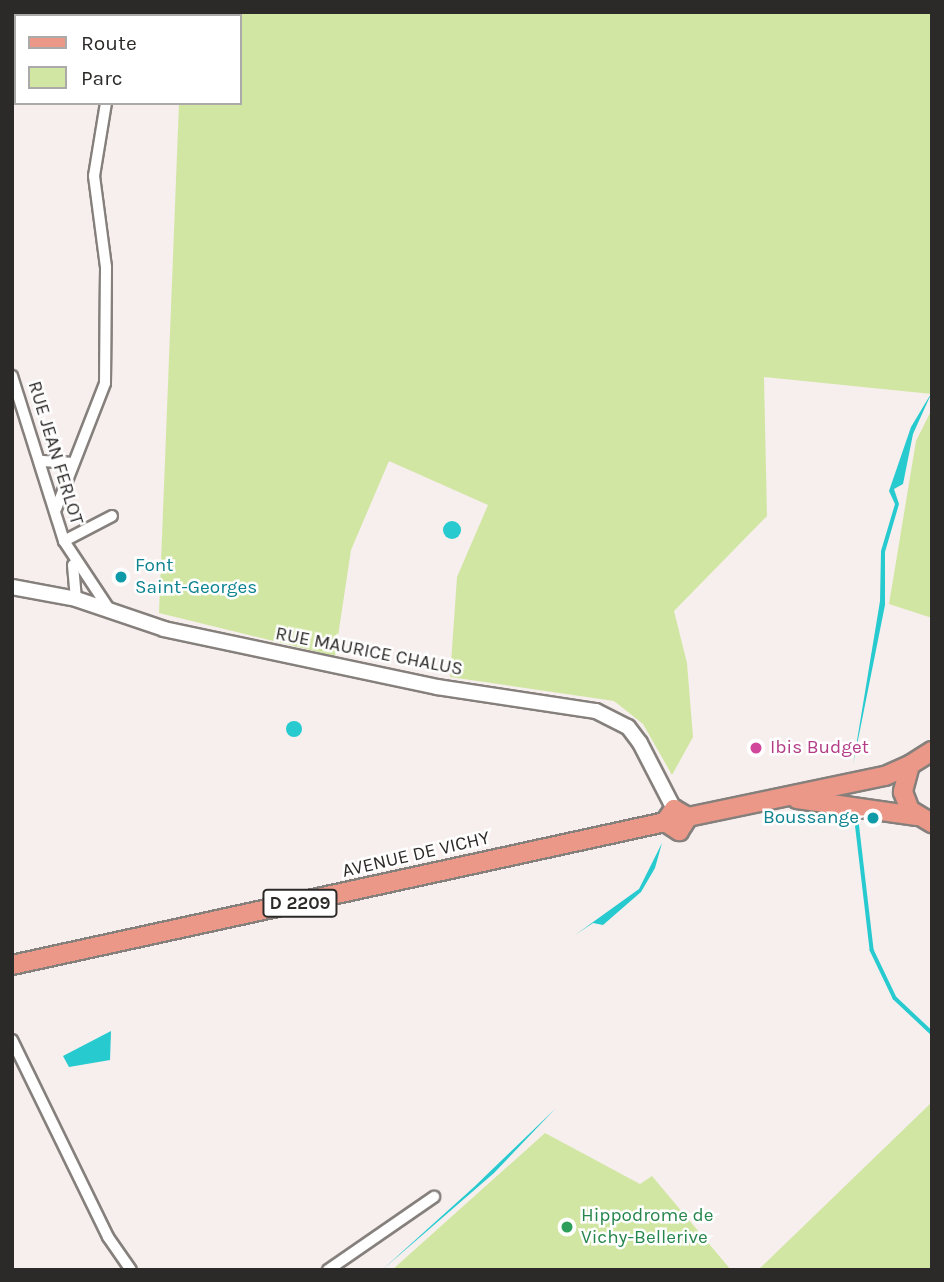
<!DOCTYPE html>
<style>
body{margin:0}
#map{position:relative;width:944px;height:1282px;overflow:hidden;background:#f6efed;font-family:Karla,sans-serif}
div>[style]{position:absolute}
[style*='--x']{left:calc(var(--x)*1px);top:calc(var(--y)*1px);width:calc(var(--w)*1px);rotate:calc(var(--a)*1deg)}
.green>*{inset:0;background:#d2e6a3}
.water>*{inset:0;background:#26cacf}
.round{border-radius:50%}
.stream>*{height:3.5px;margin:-1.75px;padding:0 1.75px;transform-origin:1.75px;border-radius:1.75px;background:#26cacf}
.roads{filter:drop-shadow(2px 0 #86807d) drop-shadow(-2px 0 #86807d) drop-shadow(0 2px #86807d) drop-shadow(0 -2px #86807d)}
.minor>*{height:10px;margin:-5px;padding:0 5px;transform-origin:5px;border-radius:5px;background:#fff}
.tertiary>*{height:14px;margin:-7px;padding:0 7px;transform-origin:7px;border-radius:7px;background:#fff}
.primary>*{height:18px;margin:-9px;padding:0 9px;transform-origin:9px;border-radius:9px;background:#eb9888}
.dots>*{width:19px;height:19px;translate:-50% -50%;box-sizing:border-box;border:4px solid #fff;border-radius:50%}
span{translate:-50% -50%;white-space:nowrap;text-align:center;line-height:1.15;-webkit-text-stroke:5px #fff;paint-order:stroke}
.shield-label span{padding:2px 5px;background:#fff;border:2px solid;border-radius:5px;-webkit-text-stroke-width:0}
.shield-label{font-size:18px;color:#2c2a29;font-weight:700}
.street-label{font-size:19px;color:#2c2a29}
.culture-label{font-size:19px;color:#0d838f}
.left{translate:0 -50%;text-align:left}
.right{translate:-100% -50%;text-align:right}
.hotel-label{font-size:19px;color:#b23c85}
.leisure-label{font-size:19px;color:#27864d}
.frame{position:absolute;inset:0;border:14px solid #2c2a29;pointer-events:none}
.legend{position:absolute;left:14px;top:14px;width:228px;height:91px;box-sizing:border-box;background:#fff;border:2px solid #abaaa9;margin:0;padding:9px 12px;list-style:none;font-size:21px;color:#2c2a29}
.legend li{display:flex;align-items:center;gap:14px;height:35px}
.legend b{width:35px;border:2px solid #abaaa9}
</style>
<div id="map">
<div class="green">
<div style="clip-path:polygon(66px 12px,932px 12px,932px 394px,764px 377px,767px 516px,674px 611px,687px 663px,693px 737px,672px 775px,643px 724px,614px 701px,450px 677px,457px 577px,488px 505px,389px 461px,351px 550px,335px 656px,159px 613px,179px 103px,240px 103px,240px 16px)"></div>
<div style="clip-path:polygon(932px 409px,932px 618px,889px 604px,916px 441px)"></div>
<div style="clip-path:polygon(932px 1102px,932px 1270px,758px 1270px)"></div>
<div style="clip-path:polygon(545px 1133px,640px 1184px,652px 1176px,731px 1270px,392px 1270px)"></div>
</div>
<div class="water">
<div style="clip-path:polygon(932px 392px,913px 434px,903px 484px,894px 489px,899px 504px,885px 552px,885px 605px,853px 765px,880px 601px,881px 551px,895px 504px,889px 491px,911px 427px)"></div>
<div class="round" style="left:443px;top:521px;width:18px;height:18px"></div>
<div class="round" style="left:286px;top:721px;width:16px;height:16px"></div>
<div style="clip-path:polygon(662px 843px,655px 868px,641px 892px,603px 925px,593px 923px,575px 935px,639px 889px)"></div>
<div style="clip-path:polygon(111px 1031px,110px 1060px,69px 1067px,63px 1056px)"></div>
<div style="clip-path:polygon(555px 1109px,494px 1173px,382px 1270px,474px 1187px)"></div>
</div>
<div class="stream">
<div style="--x:856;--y:813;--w:138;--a:83.3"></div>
<div style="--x:872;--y:950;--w:53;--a:64.4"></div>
<div style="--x:895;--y:998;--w:51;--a:43.4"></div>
</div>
<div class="roads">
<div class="minor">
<div style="--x:12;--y:376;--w:173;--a:72.5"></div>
<div style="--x:64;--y:541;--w:82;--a:56.5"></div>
<div style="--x:43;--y:461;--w:30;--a:4"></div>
<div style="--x:56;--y:509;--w:135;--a:-68.7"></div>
<div style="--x:105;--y:383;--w:116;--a:-89.5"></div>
<div style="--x:106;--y:267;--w:92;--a:-97.5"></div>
<div style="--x:94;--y:176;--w:74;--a:-80.7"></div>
<div style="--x:64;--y:541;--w:54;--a:-27.5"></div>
<div style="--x:73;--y:565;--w:34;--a:85"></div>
<div style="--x:12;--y:1040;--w:219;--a:64"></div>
<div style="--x:108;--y:1237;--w:40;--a:55.1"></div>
<div style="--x:328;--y:1270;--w:129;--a:-34.6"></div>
</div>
<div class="tertiary">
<div style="--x:12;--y:587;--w:65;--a:10.6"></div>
<div style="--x:76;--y:599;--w:93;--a:18.8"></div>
<div style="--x:164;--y:629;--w:279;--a:12"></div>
<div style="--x:437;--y:687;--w:161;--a:8.6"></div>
<div style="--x:596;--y:711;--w:36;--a:27"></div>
<div style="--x:628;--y:727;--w:20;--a:53"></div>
<div style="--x:640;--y:743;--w:74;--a:62.7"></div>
</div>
<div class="primary">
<div style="--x:932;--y:751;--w:26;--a:148"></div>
<div style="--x:910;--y:765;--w:28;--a:105"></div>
<div style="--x:903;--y:792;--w:19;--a:69"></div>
<div style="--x:910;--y:810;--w:26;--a:31"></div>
<div style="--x:797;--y:799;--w:121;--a:8.1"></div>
<div style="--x:688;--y:817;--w:201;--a:-11.8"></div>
<div style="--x:885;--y:776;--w:27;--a:-24"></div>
<div style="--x:665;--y:822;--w:17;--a:33"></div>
<div style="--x:679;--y:831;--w:17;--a:-57"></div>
<div style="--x:665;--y:822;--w:16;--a:-55"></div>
<div style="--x:674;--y:809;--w:16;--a:30"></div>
<div style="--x:12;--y:965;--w:668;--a:-12.35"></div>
</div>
</div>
<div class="dots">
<div style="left:121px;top:577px;background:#0f9aa8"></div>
<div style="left:756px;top:748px;background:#d1479c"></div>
<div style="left:873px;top:818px;background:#0f9aa8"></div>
<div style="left:567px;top:1227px;background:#2e9e5b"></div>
</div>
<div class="shield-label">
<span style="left:300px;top:903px">D 2209</span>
</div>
<div class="street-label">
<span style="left:55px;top:453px;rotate:73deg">RUE JEAN FERLOT</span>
<span style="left:369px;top:652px;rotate:11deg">RUE MAURICE CHALUS</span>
<span style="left:416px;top:855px;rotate:-13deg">AVENUE DE VICHY</span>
</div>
<div class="culture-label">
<span class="left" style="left:135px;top:577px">Font<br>Saint-Georges</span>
<span class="right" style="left:859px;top:818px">Boussange</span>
</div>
<div class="hotel-label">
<span class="left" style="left:770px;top:748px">Ibis Budget</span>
</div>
<div class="leisure-label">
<span class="left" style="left:581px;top:1227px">Hippodrome de<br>Vichy-Bellerive</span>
</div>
<div class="frame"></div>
<ul class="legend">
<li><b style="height:9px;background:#eb9888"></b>Route</li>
<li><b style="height:19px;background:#d2e6a3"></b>Parc</li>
</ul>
</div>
